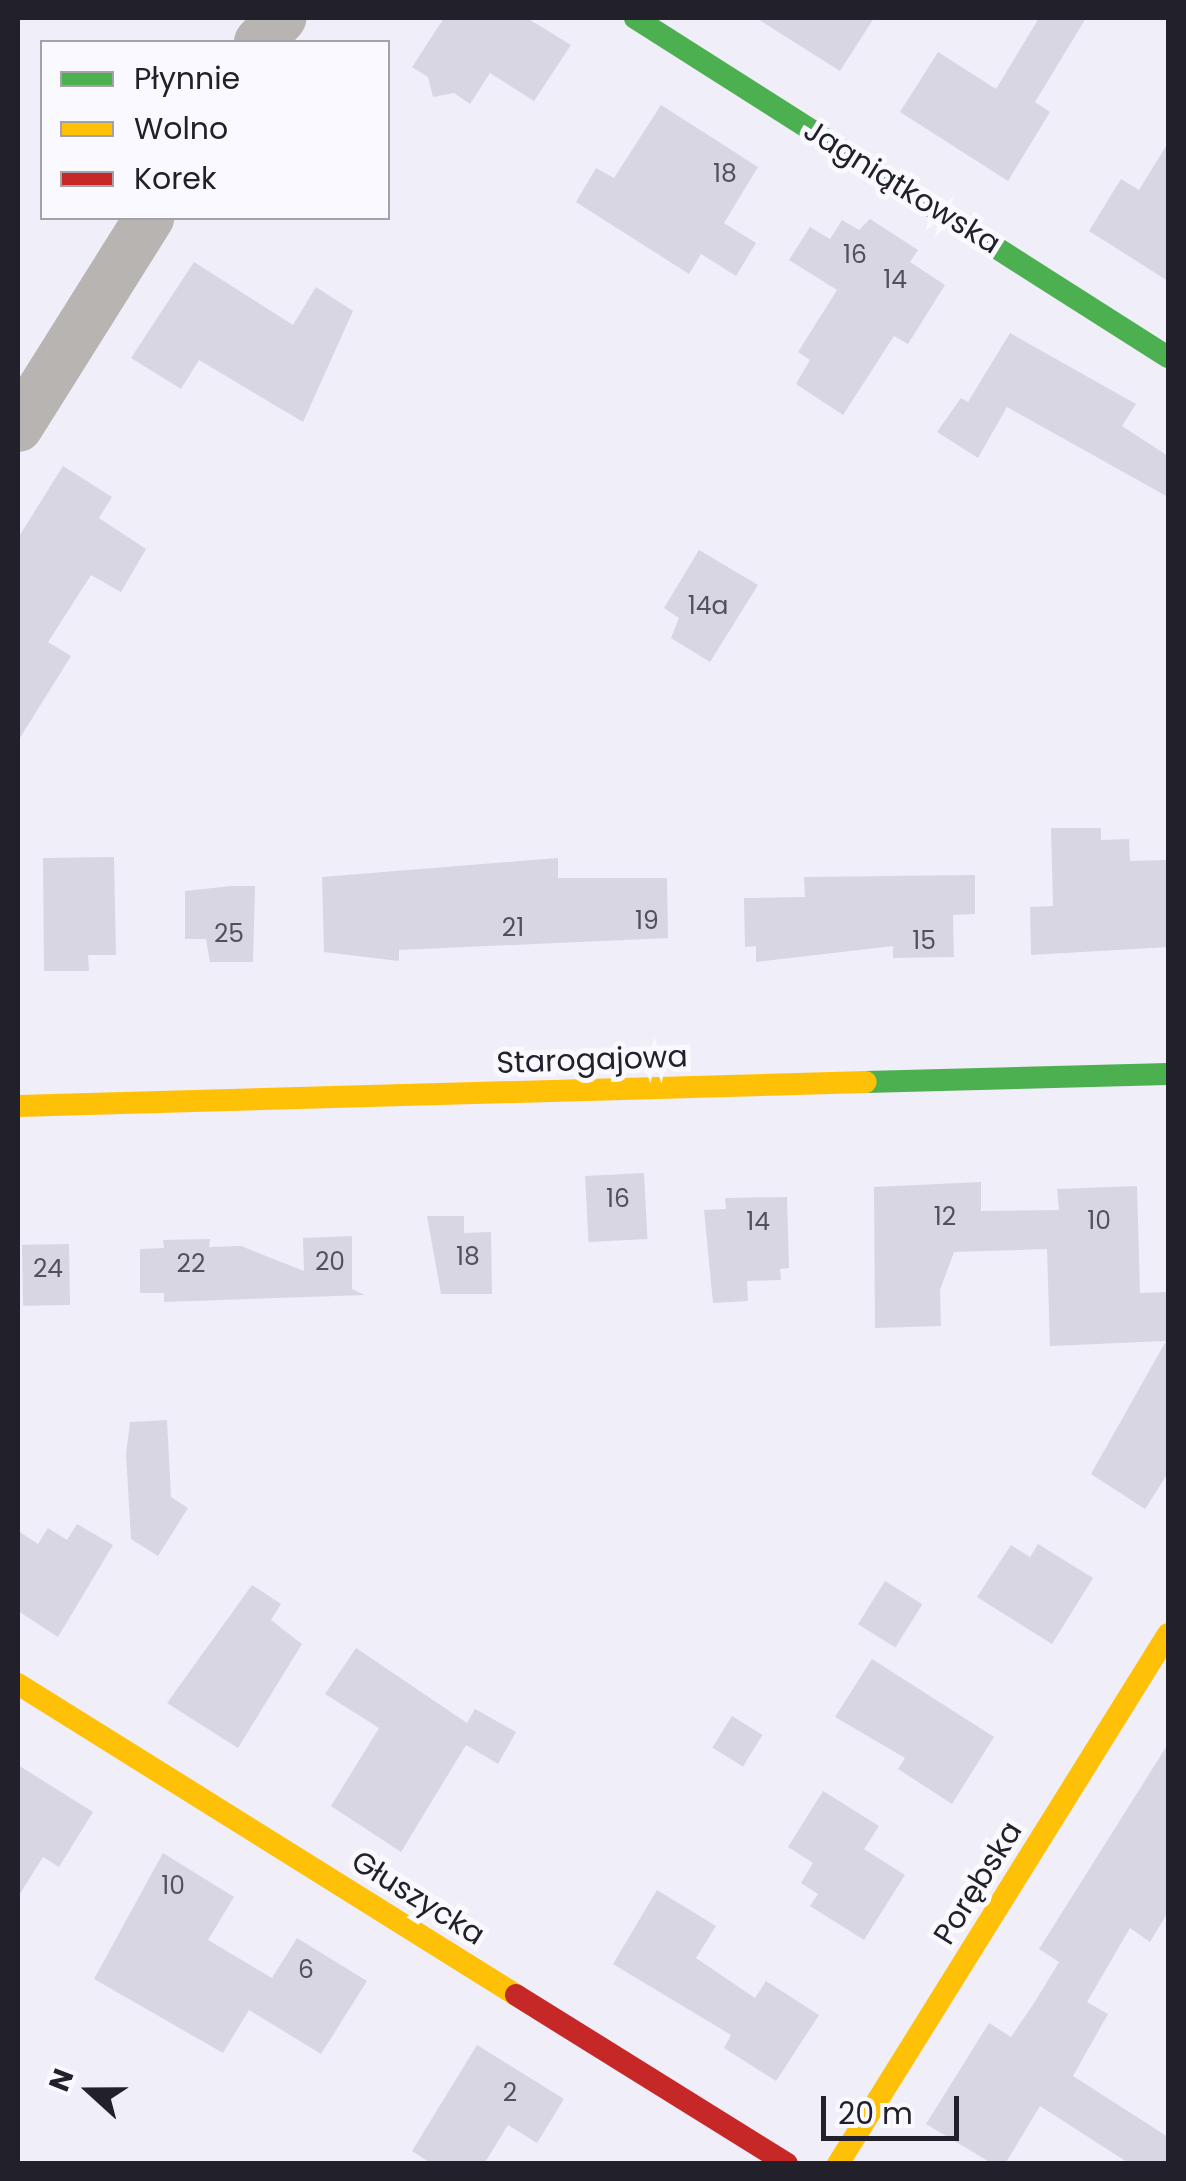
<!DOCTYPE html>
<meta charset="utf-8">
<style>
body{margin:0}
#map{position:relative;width:1186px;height:2181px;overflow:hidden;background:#f0eef8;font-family:Poppins,sans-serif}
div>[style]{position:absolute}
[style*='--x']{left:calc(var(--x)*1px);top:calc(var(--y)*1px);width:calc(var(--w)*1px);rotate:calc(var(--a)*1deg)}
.building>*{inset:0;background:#d9d6e4;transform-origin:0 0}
.street>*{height:50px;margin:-25px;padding:0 25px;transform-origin:25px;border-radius:25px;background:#b8b4b2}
.fast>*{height:22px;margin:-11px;padding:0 11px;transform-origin:11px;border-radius:11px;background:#4caf50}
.slow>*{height:22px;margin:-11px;padding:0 11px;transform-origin:11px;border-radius:11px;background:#ffc107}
.jam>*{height:22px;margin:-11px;padding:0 11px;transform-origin:11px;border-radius:11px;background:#c62828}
span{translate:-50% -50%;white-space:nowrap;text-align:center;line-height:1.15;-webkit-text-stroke:10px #f9f9ff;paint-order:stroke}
.number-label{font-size:25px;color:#52505b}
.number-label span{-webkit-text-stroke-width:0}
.street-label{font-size:30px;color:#22202b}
.frame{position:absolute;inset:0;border:20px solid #22202b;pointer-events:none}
.legend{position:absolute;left:40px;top:40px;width:350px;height:180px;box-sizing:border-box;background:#f9f9ff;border:2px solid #a3a2aa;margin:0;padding:12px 18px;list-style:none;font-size:30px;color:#22202b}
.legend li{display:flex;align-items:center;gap:20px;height:50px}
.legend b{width:50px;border:2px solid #a3a2aa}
.north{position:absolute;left:40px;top:2041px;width:100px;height:100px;-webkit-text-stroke:8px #f9f9ff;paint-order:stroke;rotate:291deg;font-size:28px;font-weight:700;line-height:40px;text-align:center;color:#22202b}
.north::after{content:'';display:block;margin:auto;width:35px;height:45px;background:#22202b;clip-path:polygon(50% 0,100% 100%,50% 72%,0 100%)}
.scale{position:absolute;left:821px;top:2096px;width:138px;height:45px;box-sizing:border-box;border:5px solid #22202b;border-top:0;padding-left:12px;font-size:30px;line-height:35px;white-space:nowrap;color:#22202b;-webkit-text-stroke:8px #f9f9ff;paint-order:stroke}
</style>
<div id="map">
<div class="building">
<div style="clip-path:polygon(444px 18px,527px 18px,571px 45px,534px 101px,490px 73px,470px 104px,454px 93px,433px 97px,428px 77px,412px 67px)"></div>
<div style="clip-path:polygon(756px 18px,874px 18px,840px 71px)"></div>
<div style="clip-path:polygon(1039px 18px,1086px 18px,1035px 102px,1050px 112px,1008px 181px,900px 112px,938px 52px,996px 89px)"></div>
<div style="clip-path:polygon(661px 105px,758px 167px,724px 223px,756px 243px,736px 276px,701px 254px,689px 274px,576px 202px,596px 168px,614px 178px)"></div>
<div style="clip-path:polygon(1168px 143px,1168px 281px,1089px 231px,1121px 179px,1139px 190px)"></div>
<div style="clip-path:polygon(870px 219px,918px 250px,910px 262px,945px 285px,908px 344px,894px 336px,843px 415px,796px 384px,810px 360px,798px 352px,837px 290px,789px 260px,810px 227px,830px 239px,842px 220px,859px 230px)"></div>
<div style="clip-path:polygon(194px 262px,293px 325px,316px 287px,353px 311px,303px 422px,199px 360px,181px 389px,131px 358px)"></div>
<div style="clip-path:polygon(1010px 333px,1136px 404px,1122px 426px,1168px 456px,1168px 497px,1007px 407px,978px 458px,937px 432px,961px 398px,968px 402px)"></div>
<div style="clip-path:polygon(63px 466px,112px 497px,99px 518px,146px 549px,121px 592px,91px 575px,48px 642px,71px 656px,18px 741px,18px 538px)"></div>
<div style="clip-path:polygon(699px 550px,758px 585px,710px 662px,671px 638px,679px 618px,664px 608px)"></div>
<div style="clip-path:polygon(1051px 828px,1101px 828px,1101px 840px,1129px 839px,1130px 861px,1168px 860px,1168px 947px,1031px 955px,1030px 907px,1053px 906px)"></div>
<div style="clip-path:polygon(114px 857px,116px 955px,88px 955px,89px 971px,44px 971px,43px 858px)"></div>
<div style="clip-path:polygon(558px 858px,558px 878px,667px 878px,668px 938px,399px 950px,399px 961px,324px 952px,322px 877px)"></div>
<div style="clip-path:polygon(975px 875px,975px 914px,953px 915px,954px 957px,893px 958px,893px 946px,756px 962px,756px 946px,745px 947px,744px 898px,805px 897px,804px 877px)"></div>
<div style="clip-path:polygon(231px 886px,255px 886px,253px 962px,210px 962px,206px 939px,185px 939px,185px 891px)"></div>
<div style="left:644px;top:1173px;width:66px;height:59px;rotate:87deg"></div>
<div style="clip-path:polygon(981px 1182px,981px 1211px,1059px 1210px,1057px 1189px,1137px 1186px,1140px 1293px,1168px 1292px,1168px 1473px,1145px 1509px,1091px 1474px,1166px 1341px,1050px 1346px,1047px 1249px,954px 1252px,940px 1290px,941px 1326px,875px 1328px,874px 1187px)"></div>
<div style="clip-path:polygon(787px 1197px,789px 1268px,780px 1269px,781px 1280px,747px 1281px,748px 1301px,713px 1303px,704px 1210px,726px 1209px,725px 1198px)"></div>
<div style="clip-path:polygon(427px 1216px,464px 1216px,464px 1233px,491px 1232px,492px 1294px,441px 1294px)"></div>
<div style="clip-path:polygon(352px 1236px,352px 1289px,365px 1295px,164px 1302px,164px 1293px,140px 1293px,140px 1249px,164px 1248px,163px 1240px,210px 1239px,209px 1247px,241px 1246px,304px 1271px,303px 1238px)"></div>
<div style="left:69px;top:1244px;width:61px;height:47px;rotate:89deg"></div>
<div style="clip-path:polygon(167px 1420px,171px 1497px,188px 1508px,158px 1556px,131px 1539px,126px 1454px,130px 1422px)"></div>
<div style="clip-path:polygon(77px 1524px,113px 1545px,58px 1637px,18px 1611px,18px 1531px,38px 1544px,48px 1528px,67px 1540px)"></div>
<div style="clip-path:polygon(1038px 1544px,1093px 1578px,1052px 1644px,977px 1597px,1011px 1545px,1030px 1557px)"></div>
<div style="left:885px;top:1581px;width:44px;height:51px;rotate:32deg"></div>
<div style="clip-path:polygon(252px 1585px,281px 1604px,271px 1620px,302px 1644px,238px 1748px,167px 1703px)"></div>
<div style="clip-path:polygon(356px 1648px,467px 1723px,475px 1709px,516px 1732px,498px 1764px,466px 1745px,401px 1852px,331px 1806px,379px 1728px,325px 1694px)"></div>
<div style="clip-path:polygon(872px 1659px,994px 1737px,952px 1804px,898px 1769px,905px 1758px,835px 1717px)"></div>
<div style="left:732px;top:1716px;width:36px;height:37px;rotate:32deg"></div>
<div style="clip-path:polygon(1168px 1744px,1168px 1912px,1150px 1942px,1130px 1928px,1087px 2002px,1108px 2014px,1073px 2076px,1168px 2137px,1168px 2164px,1130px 2164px,1040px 2106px,1005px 2164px,993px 2164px,926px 2124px,989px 2023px,1011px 2037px,1036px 2000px,1059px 1962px,1039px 1949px)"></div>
<div style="clip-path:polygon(18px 1765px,93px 1812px,59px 1867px,43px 1857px,18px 1897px)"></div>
<div style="clip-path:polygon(823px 1791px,879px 1826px,864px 1849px,905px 1875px,864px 1940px,810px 1906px,818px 1894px,801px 1883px,813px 1863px,788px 1847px)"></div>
<div style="clip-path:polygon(163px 1853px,234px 1897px,208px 1940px,272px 1978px,297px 1938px,367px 1981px,321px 2054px,249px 2010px,223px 2053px,94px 1979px)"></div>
<div style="clip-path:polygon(657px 1890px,716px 1926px,696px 1958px,755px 1998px,766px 1981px,819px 2015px,776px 2081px,724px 2048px,731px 2035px,613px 1964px)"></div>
<div style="clip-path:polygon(477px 2045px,564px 2099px,537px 2143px,508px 2125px,484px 2164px,432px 2164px,412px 2151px)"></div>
</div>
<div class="street">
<div style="--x:259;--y:42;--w:33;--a:-47"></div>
<div style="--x:18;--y:427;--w:247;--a:-57.9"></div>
</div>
<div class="fast">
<div style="--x:635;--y:18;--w:632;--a:32.46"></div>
<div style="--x:866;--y:1082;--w:302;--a:-1.5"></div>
</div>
<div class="slow">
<div style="--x:18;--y:1106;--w:848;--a:-1.62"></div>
<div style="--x:18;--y:1684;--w:587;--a:31.98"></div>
<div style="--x:838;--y:2164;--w:624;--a:-58.09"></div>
</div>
<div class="jam">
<div style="--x:516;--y:1995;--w:319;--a:31.9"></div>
</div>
<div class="number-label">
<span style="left:725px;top:174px">18</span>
<span style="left:855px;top:255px">16</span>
<span style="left:895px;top:280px">14</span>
<span style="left:708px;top:606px">14a</span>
<span style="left:647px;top:921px">19</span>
<span style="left:513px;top:928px">21</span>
<span style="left:229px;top:934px">25</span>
<span style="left:924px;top:941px">15</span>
<span style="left:618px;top:1199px">16</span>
<span style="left:945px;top:1217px">12</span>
<span style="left:1099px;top:1221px">10</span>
<span style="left:758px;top:1222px">14</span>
<span style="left:468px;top:1257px">18</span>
<span style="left:330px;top:1262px">20</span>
<span style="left:191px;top:1264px">22</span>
<span style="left:48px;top:1269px">24</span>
<span style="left:173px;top:1886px">10</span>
<span style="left:306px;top:1970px">6</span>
<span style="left:510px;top:2093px">2</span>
</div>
<div class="street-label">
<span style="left:902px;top:187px;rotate:32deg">Jagniątkowska</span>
<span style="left:592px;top:1060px;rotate:-2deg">Starogajowa</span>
<span style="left:978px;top:1883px;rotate:-58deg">Porębska</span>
<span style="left:418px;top:1898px;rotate:32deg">Głuszycka</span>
</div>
<div class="frame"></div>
<ul class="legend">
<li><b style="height:12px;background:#4caf50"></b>Płynnie</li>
<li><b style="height:12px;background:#ffc107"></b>Wolno</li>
<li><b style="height:12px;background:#c62828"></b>Korek</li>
</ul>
<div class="north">N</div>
<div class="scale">20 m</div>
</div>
